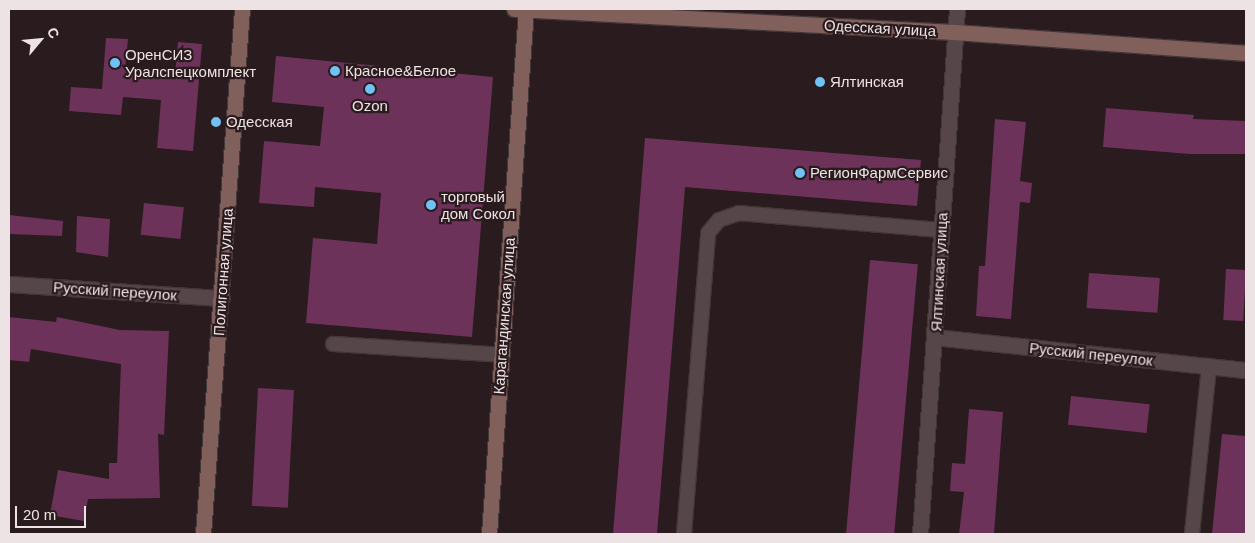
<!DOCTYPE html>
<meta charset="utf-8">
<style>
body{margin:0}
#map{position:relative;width:1255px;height:543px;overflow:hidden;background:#2a1b1e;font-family:Arial,sans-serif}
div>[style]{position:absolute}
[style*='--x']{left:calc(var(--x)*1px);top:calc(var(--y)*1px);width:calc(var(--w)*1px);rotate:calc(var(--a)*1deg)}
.building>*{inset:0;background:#6d3259;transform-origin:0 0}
.roads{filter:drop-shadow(1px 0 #423738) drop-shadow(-1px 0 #423738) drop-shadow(0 1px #423738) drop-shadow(0 -1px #423738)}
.lane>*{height:14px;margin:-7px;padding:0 7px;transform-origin:7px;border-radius:7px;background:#574649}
.street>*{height:15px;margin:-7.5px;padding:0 7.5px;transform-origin:7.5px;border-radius:7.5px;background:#574649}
.secondary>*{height:15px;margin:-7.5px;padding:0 7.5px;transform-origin:7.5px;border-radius:7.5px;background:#81605c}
.dots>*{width:14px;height:14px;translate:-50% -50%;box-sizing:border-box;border:2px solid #2a1b1e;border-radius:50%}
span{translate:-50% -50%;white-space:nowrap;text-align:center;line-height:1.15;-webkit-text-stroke:4.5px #2a1b1e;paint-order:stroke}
.street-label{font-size:15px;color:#eee3e4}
.poi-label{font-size:15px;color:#eee3e4}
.left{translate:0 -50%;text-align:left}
.frame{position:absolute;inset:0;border:10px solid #eee3e4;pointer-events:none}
.north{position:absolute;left:15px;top:15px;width:50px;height:50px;-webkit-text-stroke:4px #2a1b1e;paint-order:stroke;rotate:62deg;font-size:14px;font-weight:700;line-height:20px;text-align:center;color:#eee3e4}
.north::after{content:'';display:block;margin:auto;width:18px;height:22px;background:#eee3e4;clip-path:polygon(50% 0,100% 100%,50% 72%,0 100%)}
.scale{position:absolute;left:15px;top:506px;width:71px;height:22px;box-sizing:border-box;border:2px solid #eee3e4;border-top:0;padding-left:6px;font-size:15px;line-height:18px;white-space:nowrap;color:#eee3e4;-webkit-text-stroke:4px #2a1b1e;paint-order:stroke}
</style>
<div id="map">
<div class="building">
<div style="clip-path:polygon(106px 38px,128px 39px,125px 70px,175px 74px,178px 42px,202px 44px,193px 151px,157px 148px,161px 100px,123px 97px,121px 115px,69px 111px,71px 87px,102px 89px)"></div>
<div style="clip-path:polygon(276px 56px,493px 77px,472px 337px,306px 323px,313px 238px,377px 244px,381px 193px,315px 187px,314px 207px,259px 203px,264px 141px,320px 146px,324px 107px,272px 102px)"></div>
<div style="clip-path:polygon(1106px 108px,1194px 115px,1193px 119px,1246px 121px,1246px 154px,1190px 154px,1103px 147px)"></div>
<div style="clip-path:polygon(995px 119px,1026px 122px,1020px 181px,1032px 183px,1030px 203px,1020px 202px,1011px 319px,976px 316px,979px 266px,985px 266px)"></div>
<div style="clip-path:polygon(645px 138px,921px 160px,917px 206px,685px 187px,657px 534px,613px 534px)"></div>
<div style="left:144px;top:203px;width:40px;height:32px;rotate:6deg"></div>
<div style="clip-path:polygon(9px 215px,63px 221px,62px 236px,9px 234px)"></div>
<div style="clip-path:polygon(77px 216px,110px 219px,108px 257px,76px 252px)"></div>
<div style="left:870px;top:260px;width:48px;height:275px;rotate:5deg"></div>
<div style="left:1226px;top:269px;width:20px;height:51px;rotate:3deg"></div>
<div style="left:1089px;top:273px;width:71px;height:35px;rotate:4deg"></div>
<div style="clip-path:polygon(9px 317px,56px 322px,57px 317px,120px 330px,169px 331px,164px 435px,158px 434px,160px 498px,88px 499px,84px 521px,50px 515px,58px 470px,109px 479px,109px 463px,117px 463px,121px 364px,31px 349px,29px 362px,9px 360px)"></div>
<div style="left:258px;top:388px;width:36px;height:118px;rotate:3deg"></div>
<div style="left:1071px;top:396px;width:79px;height:29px;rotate:6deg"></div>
<div style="clip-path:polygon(969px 409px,1003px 412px,994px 534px,959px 534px,964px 492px,950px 491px,952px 463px,965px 464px)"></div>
<div style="clip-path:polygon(1222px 434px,1246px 436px,1246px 534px,1212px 534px)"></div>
</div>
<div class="roads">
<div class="lane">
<div style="--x:333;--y:344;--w:169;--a:3.7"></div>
<div style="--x:684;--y:534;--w:302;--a:-85.4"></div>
<div style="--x:708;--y:233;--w:17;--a:-50"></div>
<div style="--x:719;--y:220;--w:21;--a:-19"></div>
<div style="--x:739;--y:213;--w:204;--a:4.8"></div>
<div style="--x:1192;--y:534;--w:169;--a:-84.2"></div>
</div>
<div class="street">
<div style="--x:9;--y:284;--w:213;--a:3.8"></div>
<div style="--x:935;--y:337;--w:313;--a:6.1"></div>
<div style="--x:920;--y:534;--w:526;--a:-85.97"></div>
</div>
<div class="secondary">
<div style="--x:514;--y:9;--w:442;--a:3"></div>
<div style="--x:955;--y:32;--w:292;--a:4.1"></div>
<div style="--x:203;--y:534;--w:526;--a:-85.75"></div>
<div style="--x:489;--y:534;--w:526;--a:-85.97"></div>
</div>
</div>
<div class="dots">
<div style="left:115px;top:63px;background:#70c1f4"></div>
<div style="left:335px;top:71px;background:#70c1f4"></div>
<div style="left:820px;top:82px;background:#70c1f4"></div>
<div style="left:370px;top:89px;background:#70c1f4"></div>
<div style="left:216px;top:122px;background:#70c1f4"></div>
<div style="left:800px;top:173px;background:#70c1f4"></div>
<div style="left:431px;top:205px;background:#70c1f4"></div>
</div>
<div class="street-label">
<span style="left:880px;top:28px;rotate:3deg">Одесская улица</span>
<span style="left:223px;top:272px;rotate:-86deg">Полигонная улица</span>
<span style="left:939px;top:272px;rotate:-87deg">Ялтинская улица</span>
<span style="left:115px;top:291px;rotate:4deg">Русский переулок</span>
<span style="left:504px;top:316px;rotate:-86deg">Карагандинская улица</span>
<span style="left:1091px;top:354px;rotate:6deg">Русский переулок</span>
</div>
<div class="poi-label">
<span class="left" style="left:125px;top:63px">ОренСИЗ<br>Уралспецкомплект</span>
<span class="left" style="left:345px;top:71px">Красное&amp;Белое</span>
<span class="left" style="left:830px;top:82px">Ялтинская</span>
<span style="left:370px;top:106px">Ozon</span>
<span class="left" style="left:226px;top:122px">Одесская</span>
<span class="left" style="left:810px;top:173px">РегионФармСервис</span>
<span class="left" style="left:441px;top:205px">торговый<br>дом Сокол</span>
</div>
<div class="frame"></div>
<div class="north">С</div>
<div class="scale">20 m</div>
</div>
